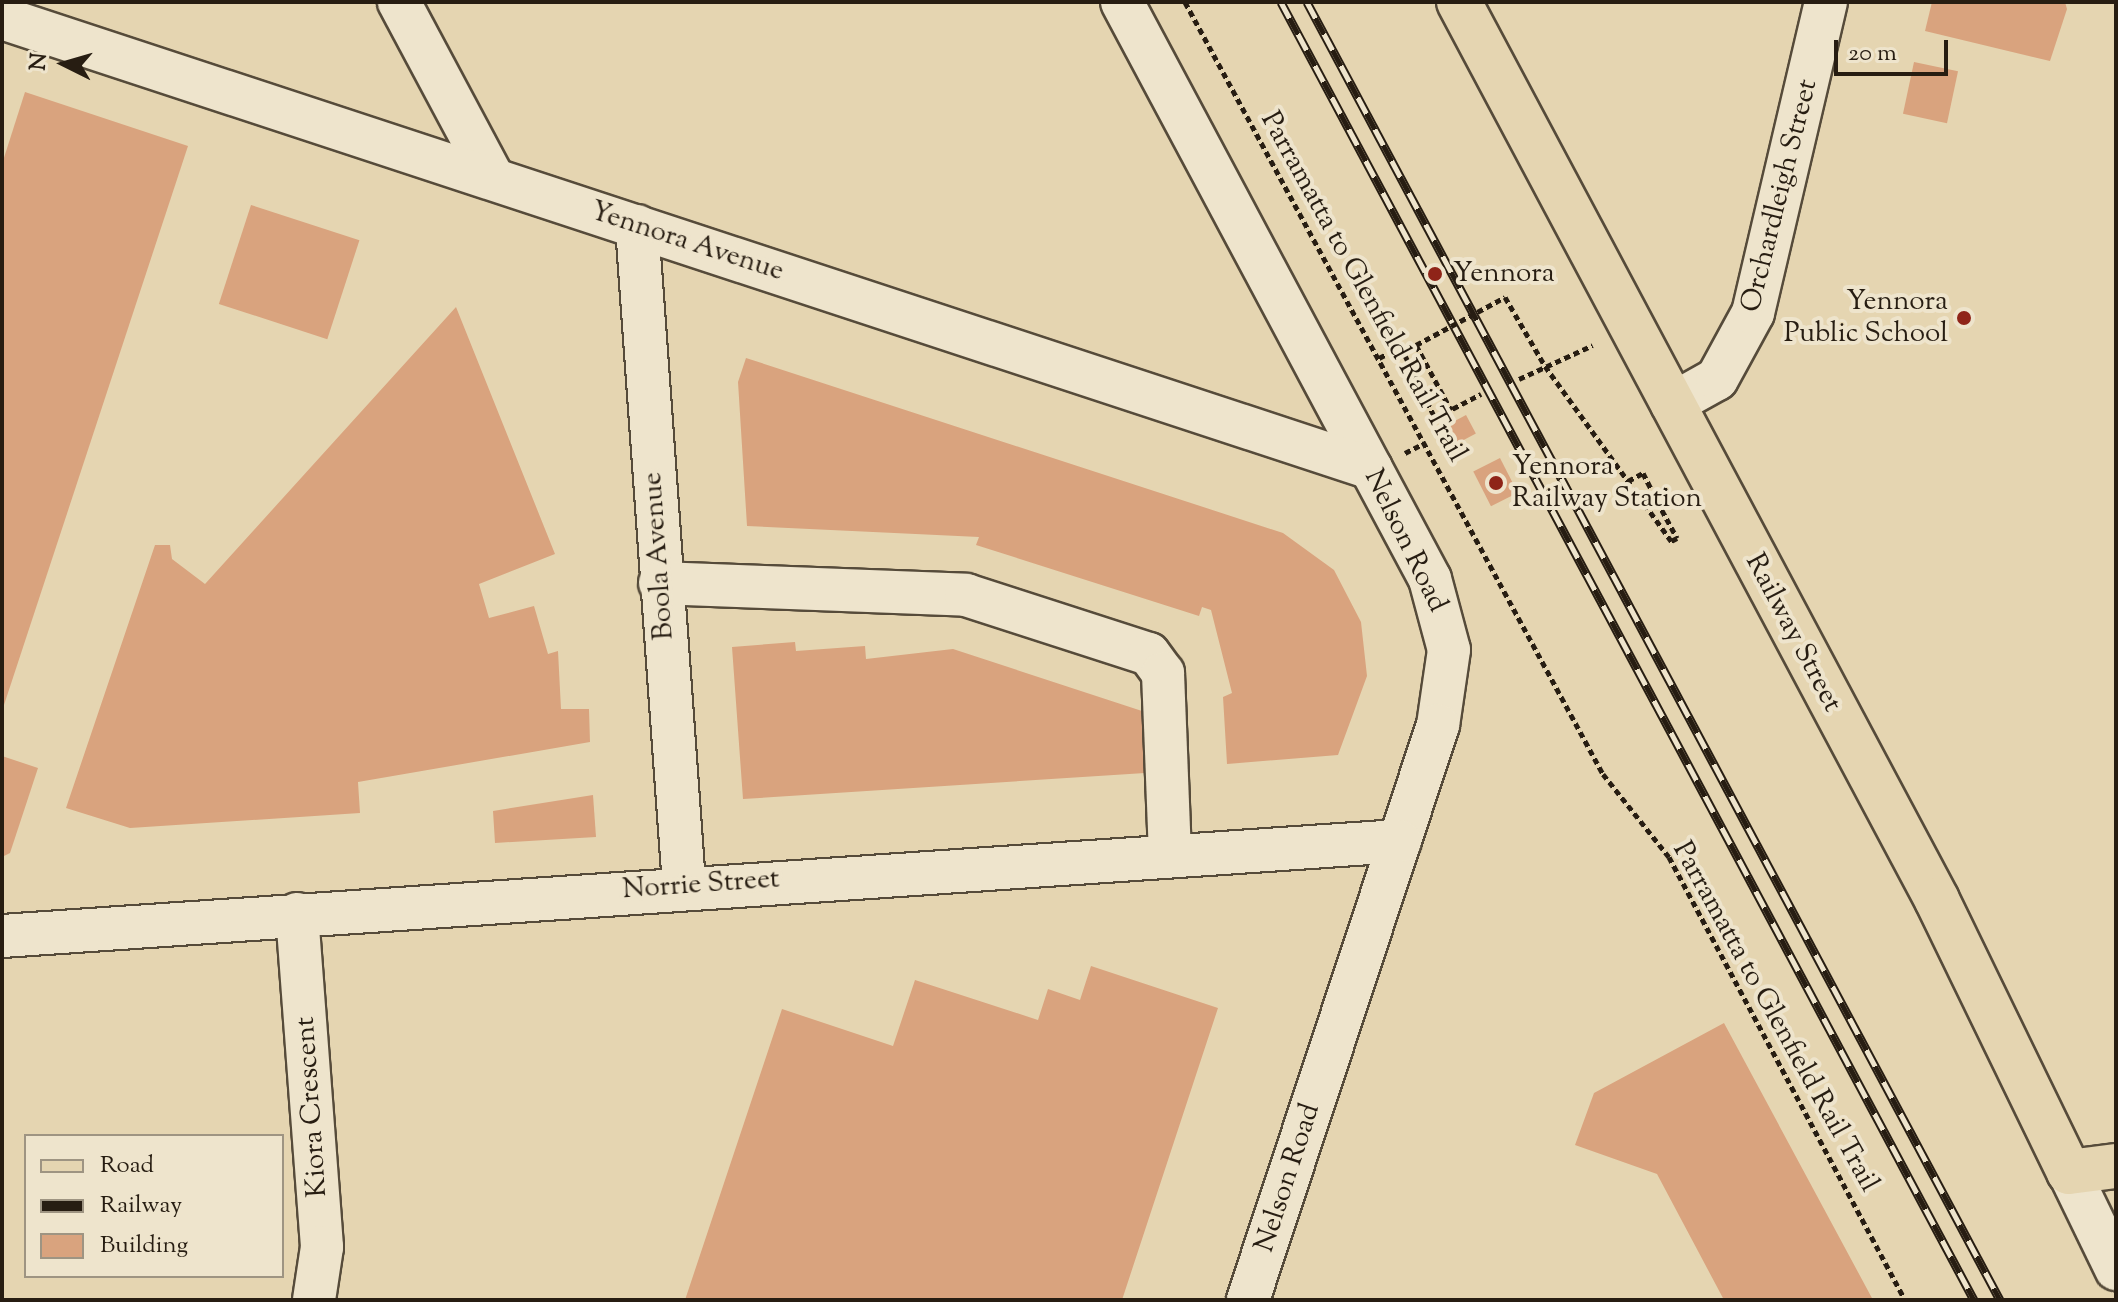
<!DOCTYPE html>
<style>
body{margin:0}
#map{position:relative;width:2118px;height:1302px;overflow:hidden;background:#e5d5b1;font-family:"Sorts Mill Goudy",serif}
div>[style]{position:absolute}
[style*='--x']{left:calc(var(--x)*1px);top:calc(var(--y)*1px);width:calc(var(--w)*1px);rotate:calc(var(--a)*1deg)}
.building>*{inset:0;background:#d9a37e;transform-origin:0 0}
.path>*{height:5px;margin-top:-2.5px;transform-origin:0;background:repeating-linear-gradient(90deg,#271d12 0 6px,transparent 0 10px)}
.roads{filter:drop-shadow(2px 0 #564b3a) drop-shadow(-2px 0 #564b3a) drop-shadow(0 2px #564b3a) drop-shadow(0 -2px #564b3a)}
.minor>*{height:42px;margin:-21px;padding:0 21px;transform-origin:21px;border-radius:21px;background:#eee4cc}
.major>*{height:44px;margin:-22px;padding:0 22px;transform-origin:22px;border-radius:22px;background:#e5d5b1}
.rail>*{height:9px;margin-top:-4.5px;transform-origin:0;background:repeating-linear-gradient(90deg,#eee4cc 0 18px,#271d12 0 36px);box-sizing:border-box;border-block:2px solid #271d12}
.path-bridge>*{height:5px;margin-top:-2.5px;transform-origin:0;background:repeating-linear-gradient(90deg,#271d12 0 6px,transparent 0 10px)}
.dots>*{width:22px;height:22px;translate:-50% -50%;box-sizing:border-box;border:4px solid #eee4cc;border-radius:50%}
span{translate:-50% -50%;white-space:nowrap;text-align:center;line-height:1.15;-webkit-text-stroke:8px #eee4cc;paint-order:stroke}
.street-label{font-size:28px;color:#271d12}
.poi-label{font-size:28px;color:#271d12}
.left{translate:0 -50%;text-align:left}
.right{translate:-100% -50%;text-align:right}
.frame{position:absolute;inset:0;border:4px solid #271d12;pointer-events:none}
.legend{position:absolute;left:24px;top:1134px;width:260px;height:144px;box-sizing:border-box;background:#eee4cc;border:2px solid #9e9482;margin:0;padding:10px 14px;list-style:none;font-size:24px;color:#271d12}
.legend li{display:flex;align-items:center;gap:16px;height:40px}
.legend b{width:40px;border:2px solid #9e9482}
.north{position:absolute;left:24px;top:24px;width:80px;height:80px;-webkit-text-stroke:6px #eee4cc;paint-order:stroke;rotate:275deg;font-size:22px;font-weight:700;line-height:32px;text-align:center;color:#271d12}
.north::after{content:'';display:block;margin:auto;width:28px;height:36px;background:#271d12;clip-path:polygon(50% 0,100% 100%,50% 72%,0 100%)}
.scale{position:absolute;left:1834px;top:40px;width:114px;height:36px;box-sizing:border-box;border:4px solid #271d12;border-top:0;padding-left:10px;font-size:24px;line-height:28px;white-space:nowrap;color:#271d12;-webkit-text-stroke:6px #eee4cc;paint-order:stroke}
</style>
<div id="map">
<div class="building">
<div style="clip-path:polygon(1932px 2px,2065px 2px,2067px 9px,2050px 61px,1925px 31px)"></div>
<div style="left:1914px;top:62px;width:45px;height:53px;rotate:12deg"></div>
<div style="clip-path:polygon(25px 92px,188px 146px,3px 708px,2px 164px)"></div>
<div style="left:251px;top:205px;width:114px;height:104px;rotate:18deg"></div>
<div style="clip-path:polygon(456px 307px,555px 554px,479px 584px,489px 618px,534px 606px,548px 654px,558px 651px,561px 709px,589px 709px,590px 742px,358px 782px,360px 813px,130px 828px,66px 808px,155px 545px,170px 545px,172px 559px,205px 584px)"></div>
<div style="clip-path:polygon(746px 358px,1283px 533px,1334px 570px,1361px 622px,1367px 676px,1338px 755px,1227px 764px,1223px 697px,1232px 693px,1211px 610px,1202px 607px,1199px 616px,976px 545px,979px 537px,747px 526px,738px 382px)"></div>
<div style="left:1466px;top:415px;width:21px;height:26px;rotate:62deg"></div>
<div style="left:1500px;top:458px;width:39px;height:30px;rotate:63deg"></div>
<div style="clip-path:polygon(795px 642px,796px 651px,865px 646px,866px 659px,953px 649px,1142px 711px,1145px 773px,743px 799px,732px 647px)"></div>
<div style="clip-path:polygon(2px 756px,38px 768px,10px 853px,2px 857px)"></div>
<div style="clip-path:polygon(593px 795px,596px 837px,495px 843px,493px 811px)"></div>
<div style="clip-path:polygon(1091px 966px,1218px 1008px,1122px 1300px,685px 1300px,782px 1009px,893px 1046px,915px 980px,1038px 1020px,1048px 989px,1080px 1000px)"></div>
<div style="clip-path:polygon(1724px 1023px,1873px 1300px,1724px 1300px,1657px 1174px,1575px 1145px,1594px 1093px)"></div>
</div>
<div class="path">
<div style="--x:1185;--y:2;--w:878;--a:61.57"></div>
<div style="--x:1603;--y:774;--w:106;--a:51.5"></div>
<div style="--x:1669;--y:857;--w:502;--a:61.95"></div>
<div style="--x:1505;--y:297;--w:80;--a:59.9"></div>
<div style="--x:1545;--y:366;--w:216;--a:54.2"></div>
<div style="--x:1416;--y:345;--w:74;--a:61.7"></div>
<div style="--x:1379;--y:358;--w:25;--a:-27"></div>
<div style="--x:1401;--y:347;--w:79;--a:64.4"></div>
<div style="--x:1435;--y:418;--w:52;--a:-27.6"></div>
<div style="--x:1519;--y:379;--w:81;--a:-24.7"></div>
<div style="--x:1405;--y:453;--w:22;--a:-27"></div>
<div style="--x:1628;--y:481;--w:17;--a:-28"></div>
<div style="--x:1643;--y:473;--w:31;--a:63"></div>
<div style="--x:1657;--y:501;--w:18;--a:-61"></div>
<div style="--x:1657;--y:501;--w:42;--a:61.6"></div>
<div style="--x:1677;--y:538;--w:7;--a:153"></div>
</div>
<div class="roads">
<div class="minor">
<div style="--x:399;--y:2;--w:197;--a:61.9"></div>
<div style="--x:1122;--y:2;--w:654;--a:61.91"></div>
<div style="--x:1430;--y:579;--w:73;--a:75"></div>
<div style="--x:1449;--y:650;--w:76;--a:98.3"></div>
<div style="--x:1438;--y:725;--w:606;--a:108.29"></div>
<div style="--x:2;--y:18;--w:1441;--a:18.2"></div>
<div style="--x:637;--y:226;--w:661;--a:85.92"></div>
<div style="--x:1672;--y:404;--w:51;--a:-29.1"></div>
<div style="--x:1717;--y:379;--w:75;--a:-61.4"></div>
<div style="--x:1753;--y:313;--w:319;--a:-76.8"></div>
<div style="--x:660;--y:583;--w:306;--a:2.2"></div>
<div style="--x:966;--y:595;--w:192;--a:17.9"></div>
<div style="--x:1149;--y:654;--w:24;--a:54"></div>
<div style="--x:1163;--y:673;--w:183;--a:87.8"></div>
<div style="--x:297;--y:914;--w:334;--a:85.7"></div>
<div style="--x:322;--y:1247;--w:54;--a:98.6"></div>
<div style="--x:2;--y:936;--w:1401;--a:-3.89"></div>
<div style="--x:2069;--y:1172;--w:108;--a:64.1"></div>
</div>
<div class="major">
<div style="--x:1459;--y:2;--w:1017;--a:61.97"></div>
<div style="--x:1937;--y:900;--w:302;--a:64.1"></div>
<div style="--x:2069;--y:1172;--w:47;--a:-7.3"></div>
</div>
</div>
<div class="rail">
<div style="--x:1281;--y:2;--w:1471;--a:61.9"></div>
<div style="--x:1307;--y:2;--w:1471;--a:61.9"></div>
</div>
<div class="path-bridge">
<div style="--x:1416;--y:345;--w:101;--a:-28.3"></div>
</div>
<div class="dots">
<div style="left:1435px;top:274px;background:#8f2418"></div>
<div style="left:1964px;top:318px;background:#8f2418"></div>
<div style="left:1496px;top:483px;background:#8f2418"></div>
</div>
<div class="street-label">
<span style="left:1780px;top:196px;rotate:-76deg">Orchardleigh Street</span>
<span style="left:687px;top:242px;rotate:18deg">Yennora Avenue</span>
<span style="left:1363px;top:287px;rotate:61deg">Parramatta to Glenfield Rail Trail</span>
<span style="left:1405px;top:541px;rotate:64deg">Nelson Road</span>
<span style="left:659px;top:556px;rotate:-94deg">Boola Avenue</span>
<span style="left:1793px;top:633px;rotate:62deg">Railway Street</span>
<span style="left:701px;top:885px;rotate:-4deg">Norrie Street</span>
<span style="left:1775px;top:1017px;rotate:61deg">Parramatta to Glenfield Rail Trail</span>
<span style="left:312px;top:1107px;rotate:-94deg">Kiora Crescent</span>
<span style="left:1288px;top:1178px;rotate:-72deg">Nelson Road</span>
</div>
<div class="poi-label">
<span class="left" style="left:1453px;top:274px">Yennora</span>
<span class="right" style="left:1948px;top:318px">Yennora<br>Public School</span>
<span class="left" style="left:1512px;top:483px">Yennora<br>Railway Station</span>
</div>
<div class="frame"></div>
<ul class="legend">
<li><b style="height:10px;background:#e5d5b1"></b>Road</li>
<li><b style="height:10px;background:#271d12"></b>Railway</li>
<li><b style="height:22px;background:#d9a37e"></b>Building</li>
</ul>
<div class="north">N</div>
<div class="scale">20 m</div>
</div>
